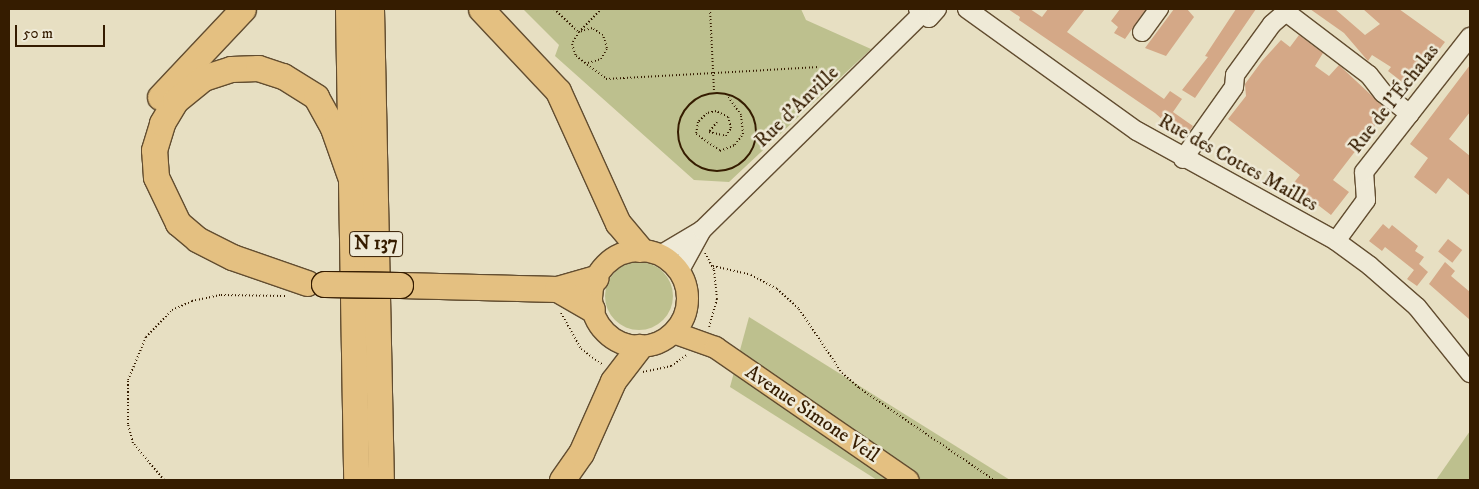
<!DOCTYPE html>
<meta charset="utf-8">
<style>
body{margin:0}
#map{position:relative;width:1479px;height:489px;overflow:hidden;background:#e7dfc2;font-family:"IM FELL DW Pica",serif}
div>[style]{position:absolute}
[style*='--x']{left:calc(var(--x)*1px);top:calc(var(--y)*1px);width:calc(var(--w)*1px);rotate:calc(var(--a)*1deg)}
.green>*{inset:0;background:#bdc08e}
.round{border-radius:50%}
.building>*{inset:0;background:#d4a887;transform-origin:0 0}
.path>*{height:2px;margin-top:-1px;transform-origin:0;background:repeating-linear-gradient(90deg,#351c00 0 1px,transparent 0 3.5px)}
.path>.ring{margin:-1px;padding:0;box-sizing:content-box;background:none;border:2px solid #351c00;border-radius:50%}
.roads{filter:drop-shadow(1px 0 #624d30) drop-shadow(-1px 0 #624d30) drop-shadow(0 1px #624d30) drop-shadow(0 -1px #624d30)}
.minor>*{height:18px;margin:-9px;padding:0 9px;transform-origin:9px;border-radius:9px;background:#efead7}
.major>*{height:21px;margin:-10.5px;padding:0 10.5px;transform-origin:10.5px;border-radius:10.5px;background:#e4c081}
.major>.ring{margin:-10.5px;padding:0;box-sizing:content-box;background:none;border:21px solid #e4c081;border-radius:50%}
.highway>*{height:25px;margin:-12.5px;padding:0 12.5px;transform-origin:12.5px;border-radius:12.5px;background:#e4c081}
.bridges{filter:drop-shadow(1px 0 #351c00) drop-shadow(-1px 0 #351c00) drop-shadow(0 1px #351c00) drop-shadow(0 -1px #351c00)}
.highway-bridge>*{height:25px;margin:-12.5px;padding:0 12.5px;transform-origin:12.5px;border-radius:12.5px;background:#e4c081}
span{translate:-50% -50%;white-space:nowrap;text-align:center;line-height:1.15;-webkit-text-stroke:5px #efead7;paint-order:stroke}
.shield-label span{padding:1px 4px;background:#efead7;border:1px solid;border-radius:4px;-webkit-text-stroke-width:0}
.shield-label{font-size:19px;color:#351c00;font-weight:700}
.street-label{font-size:20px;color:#351c00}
.frame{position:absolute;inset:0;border:10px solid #351c00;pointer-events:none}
.scale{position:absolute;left:15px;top:25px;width:90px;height:22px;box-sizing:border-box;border:2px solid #351c00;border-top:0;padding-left:6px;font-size:15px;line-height:18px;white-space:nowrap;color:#351c00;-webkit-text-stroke:4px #efead7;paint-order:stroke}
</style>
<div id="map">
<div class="green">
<div style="clip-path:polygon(523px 9px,801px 9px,806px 20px,871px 49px,729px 182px,694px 180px,555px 56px,559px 45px)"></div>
<div class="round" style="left:605px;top:262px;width:68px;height:68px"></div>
<div style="clip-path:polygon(749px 317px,1010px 480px,877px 480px,730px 387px)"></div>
<div style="clip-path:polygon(1470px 431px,1470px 480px,1436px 480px)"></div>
</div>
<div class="building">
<div style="clip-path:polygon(1008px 9px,1030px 9px,1042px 17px,1048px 9px,1085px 9px,1067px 32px,1164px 99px,1170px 91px,1182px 99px,1173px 112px,1193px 126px,1184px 139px,1155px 113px,1019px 20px,1020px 17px)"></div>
<div style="clip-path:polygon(1120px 9px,1146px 9px,1125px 39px,1114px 33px,1118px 27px,1111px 21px)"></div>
<div style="clip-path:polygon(1174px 9px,1187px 9px,1194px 17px,1166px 56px,1145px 48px)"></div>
<div style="clip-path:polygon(1236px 9px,1256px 9px,1195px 98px,1182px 90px,1208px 57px,1205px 56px)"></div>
<div style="clip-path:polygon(1310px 9px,1335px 9px,1365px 35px,1380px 24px,1363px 9px,1399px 9px,1445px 42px,1410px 88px,1388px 71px,1391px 67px,1372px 55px,1368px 61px,1344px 33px)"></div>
<div style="clip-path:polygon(1299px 35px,1323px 53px,1315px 66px,1329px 76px,1339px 65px,1387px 110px,1333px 180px,1349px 192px,1331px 215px,1292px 185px,1300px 175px,1228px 119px,1246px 96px,1245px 84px,1262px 61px,1281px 40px,1290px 47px)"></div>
<div style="clip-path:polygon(1470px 65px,1470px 112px,1449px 139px,1470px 156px,1470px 196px,1448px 178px,1436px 194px,1414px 177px,1428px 158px,1410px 144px)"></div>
<div style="clip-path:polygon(1383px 224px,1389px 229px,1392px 225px,1418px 246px,1415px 251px,1424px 257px,1419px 264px,1428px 272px,1417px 286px,1407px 279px,1414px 270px,1385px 247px,1382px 251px,1369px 241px)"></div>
<div style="left:1448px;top:239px;width:18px;height:16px;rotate:38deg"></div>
<div style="clip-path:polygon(1445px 262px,1455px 271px,1451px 276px,1470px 292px,1470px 320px,1429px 284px)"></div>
</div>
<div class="path">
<div style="--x:554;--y:9;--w:34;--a:43"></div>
<div style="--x:579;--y:32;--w:32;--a:-46"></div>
<div style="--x:710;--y:9;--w:82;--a:87.2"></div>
<div style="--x:588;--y:63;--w:14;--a:-17"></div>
<div style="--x:601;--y:59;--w:13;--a:-61"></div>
<div style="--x:607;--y:48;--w:14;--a:-107"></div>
<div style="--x:603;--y:35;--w:13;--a:-148"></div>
<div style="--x:592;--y:28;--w:14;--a:163"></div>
<div style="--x:579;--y:32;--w:14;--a:120"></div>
<div style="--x:572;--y:44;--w:13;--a:72"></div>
<div style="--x:576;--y:56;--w:38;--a:37"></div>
<div style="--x:606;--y:79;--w:213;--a:-3.2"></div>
<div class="ring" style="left:678px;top:93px;width:76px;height:76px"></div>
<div style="--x:717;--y:122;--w:13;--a:129"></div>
<div style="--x:709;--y:132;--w:17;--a:13"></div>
<div style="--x:726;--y:136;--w:9;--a:-58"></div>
<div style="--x:731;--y:128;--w:11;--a:-105"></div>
<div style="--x:728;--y:117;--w:13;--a:-153"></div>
<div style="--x:716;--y:111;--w:9;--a:167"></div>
<div style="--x:707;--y:113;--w:13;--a:135"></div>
<div style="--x:698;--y:122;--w:12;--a:99"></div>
<div style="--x:696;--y:134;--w:29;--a:35"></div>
<div style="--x:720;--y:151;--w:16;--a:-22"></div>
<div style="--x:735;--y:145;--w:14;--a:-54"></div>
<div style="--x:743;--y:134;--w:19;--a:-96"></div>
<div style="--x:741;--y:115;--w:24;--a:-125"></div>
<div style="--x:705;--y:253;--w:19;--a:62"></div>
<div style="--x:714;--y:270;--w:29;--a:84"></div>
<div style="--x:717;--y:299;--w:29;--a:106"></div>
<div style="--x:713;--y:266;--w:39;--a:13"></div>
<div style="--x:751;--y:275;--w:30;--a:28"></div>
<div style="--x:777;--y:289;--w:30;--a:42"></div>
<div style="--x:799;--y:309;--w:77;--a:56.1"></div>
<div style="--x:842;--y:373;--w:23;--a:41"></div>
<div style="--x:859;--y:388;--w:163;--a:34.3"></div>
<div style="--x:561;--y:313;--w:41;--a:60.9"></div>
<div style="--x:581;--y:349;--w:26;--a:36"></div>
<div style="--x:643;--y:372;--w:29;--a:-12"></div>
<div style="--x:671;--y:366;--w:21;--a:-35"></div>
<div style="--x:164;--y:480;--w:48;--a:-130"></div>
<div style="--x:133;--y:443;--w:20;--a:-105"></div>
<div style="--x:128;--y:424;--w:44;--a:-90"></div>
<div style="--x:128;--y:380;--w:47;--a:-67.3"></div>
<div style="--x:146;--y:337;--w:37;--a:-46"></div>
<div style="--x:172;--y:310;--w:22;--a:-24"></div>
<div style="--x:192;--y:301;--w:30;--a:-12"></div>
<div style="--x:221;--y:295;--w:64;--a:0.9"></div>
</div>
<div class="roads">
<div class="minor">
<div style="--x:918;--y:9;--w:14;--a:39"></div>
<div style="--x:929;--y:18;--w:12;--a:-48"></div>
<div style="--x:967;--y:9;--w:209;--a:35.7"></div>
<div style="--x:1137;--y:131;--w:227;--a:28.9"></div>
<div style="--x:1336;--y:241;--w:42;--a:36.3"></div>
<div style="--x:1370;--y:266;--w:62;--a:41.1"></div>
<div style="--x:1417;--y:307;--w:85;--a:51.2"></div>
<div style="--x:1142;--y:32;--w:29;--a:-54"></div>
<div style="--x:1183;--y:159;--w:88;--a:-54.7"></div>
<div style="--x:1234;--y:87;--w:12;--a:-85"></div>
<div style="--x:1235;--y:75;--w:63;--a:-54"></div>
<div style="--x:1272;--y:24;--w:18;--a:-41"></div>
<div style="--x:1286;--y:12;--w:104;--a:37.2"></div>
<div style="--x:1369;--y:75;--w:23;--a:52"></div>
<div style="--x:1383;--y:93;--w:34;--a:38"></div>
<div style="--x:1336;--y:241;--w:51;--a:-53.8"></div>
<div style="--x:1366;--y:200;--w:28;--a:-94"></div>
<div style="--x:1364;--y:172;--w:172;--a:-51.9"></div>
<div style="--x:660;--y:255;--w:49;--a:-30.8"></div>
<div style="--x:679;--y:272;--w:48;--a:-61.3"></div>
<div style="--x:702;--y:230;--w:307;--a:-44.5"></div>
</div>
<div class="major">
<div class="ring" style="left:591px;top:250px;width:75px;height:75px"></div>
<div style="--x:673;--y:332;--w:45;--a:19.7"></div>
<div style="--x:715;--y:347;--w:234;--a:34.6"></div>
</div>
<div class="highway">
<div style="--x:348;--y:9;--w:471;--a:89"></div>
<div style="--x:371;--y:9;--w:471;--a:88.8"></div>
<div style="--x:481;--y:9;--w:112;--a:46.8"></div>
<div style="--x:558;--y:91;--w:145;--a:65.6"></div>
<div style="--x:618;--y:223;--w:34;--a:50"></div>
<div style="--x:160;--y:97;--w:121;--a:-46.7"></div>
<div style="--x:307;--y:283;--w:79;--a:-160.9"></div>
<div style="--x:232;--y:257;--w:39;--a:-153"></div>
<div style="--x:197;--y:239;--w:25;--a:-140"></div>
<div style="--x:178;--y:223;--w:51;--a:-115.6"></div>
<div style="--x:156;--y:177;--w:27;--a:-94"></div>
<div style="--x:154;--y:150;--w:28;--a:-73"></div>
<div style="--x:162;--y:123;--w:26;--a:-59"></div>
<div style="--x:175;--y:101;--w:36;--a:-39"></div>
<div style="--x:203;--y:78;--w:29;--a:-18"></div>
<div style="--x:231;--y:69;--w:27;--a:-2"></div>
<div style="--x:258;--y:68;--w:26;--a:18"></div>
<div style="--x:283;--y:76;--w:39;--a:32"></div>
<div style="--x:316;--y:97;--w:35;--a:61"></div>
<div style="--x:333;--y:128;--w:54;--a:70.6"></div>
<div style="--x:400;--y:285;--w:157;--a:1.5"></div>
<div style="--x:557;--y:289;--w:40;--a:-16"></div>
<div style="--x:557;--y:289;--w:40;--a:29.7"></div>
<div style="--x:562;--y:480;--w:33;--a:-55"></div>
<div style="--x:581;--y:453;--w:79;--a:-66"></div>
<div style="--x:613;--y:381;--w:43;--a:-52.6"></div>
</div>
</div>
<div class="bridges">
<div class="highway-bridge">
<div style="--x:324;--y:284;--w:76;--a:0.8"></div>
</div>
</div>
<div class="shield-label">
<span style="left:376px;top:244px">N 137</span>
</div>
<div class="street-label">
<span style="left:1394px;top:99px;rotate:-52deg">Rue de l'Échalas</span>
<span style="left:797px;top:107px;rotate:-44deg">Rue d'Anville</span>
<span style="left:1238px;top:163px;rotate:29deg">Rue des Cottes Mailles</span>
<span style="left:812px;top:414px;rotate:34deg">Avenue Simone Veil</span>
</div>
<div class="frame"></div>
<div class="scale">50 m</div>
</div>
